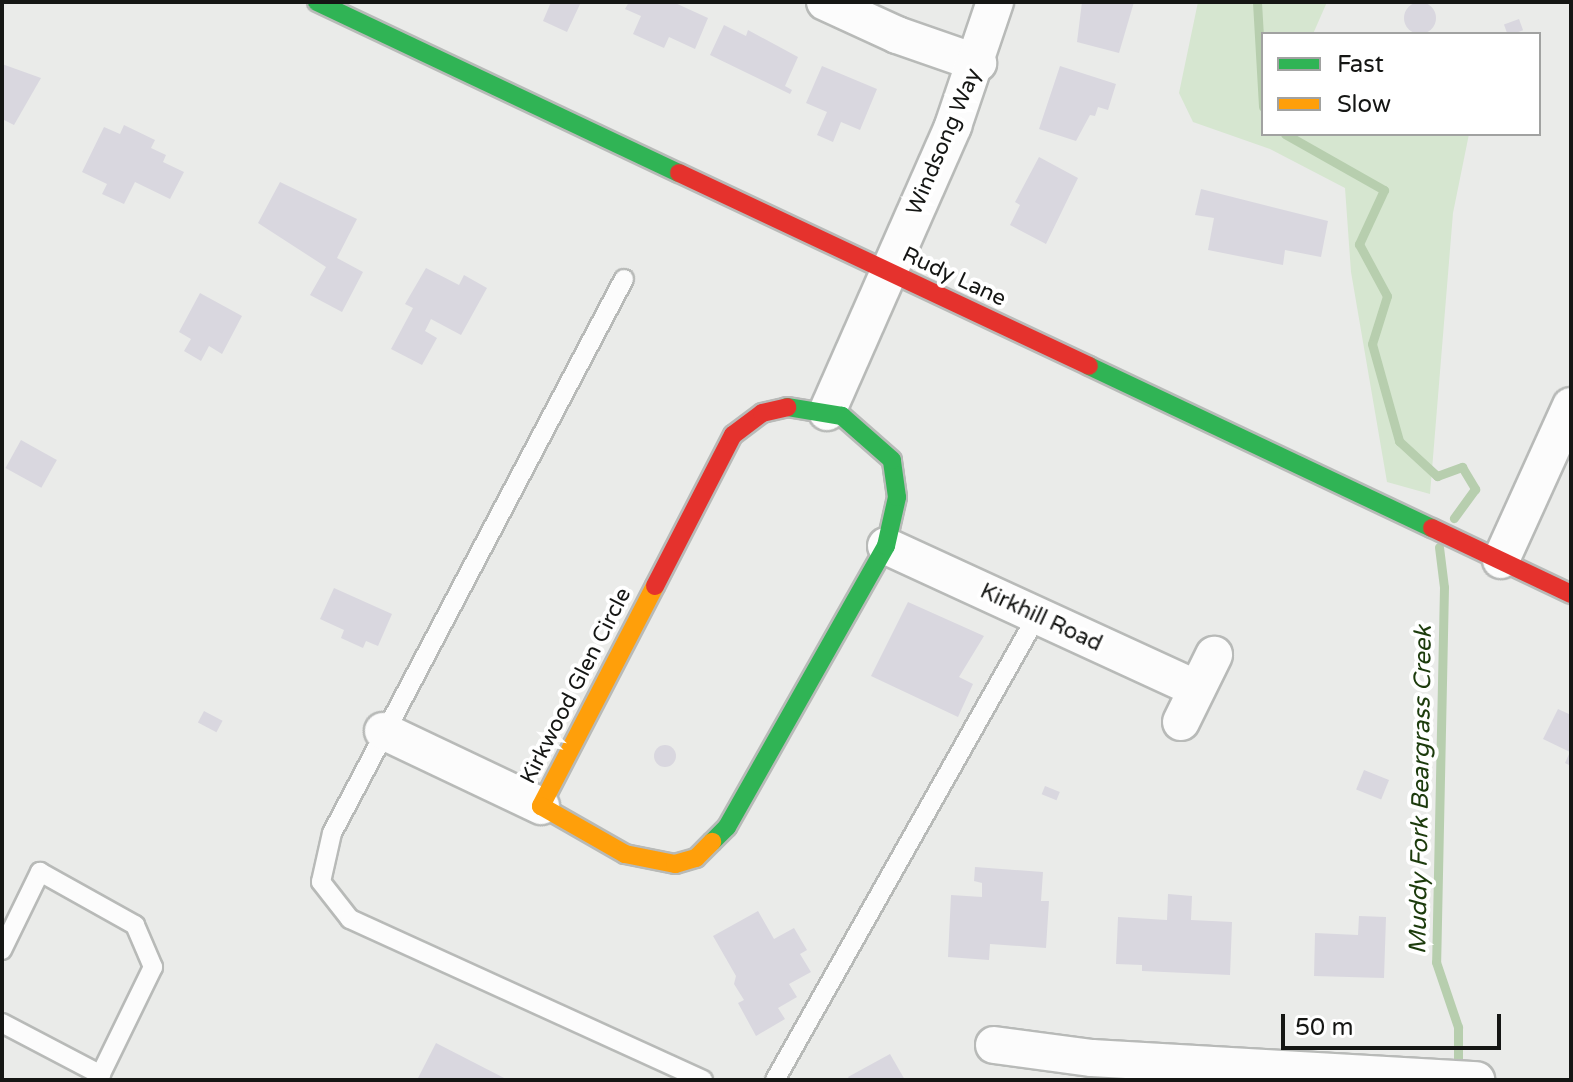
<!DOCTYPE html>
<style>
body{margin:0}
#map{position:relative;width:1573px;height:1082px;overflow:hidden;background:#eaebe9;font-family:"Varela Round",sans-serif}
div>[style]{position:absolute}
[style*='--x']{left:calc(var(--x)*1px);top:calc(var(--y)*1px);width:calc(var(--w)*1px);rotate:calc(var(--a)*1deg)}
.green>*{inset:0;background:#d6e6d0}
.stream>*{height:9px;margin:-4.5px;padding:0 4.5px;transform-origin:4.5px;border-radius:4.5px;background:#b7ceae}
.building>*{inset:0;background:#d9d7df;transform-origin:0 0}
.round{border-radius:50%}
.roads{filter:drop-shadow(2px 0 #b8bab8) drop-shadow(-2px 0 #b8bab8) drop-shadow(0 2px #b8bab8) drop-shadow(0 -2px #b8bab8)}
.lane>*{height:18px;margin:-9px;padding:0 9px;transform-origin:9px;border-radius:9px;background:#fcfcfc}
.street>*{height:36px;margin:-18px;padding:0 18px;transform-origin:18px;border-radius:18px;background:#fcfcfc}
.fast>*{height:18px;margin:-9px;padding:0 9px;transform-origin:9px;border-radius:9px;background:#30b455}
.slow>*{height:18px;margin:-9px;padding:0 9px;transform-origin:9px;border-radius:9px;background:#ff9f0a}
.jam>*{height:18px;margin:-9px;padding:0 9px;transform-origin:9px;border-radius:9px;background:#e5322d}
span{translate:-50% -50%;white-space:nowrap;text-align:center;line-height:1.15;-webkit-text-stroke:8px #fff;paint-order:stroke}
.street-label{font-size:22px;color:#151614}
.water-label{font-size:24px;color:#1c3b0c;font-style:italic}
.frame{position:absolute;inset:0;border:4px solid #151614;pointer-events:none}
.legend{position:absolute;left:1261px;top:32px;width:280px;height:104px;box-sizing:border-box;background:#fff;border:2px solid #a1a2a1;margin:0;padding:10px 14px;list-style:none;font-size:24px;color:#151614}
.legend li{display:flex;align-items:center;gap:16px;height:40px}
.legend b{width:40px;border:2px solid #a1a2a1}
.scale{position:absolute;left:1281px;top:1014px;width:220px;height:36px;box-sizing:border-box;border:4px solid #151614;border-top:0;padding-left:10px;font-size:24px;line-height:28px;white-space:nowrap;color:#151614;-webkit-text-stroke:6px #fff;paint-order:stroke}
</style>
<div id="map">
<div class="green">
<div style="clip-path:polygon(1198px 2px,1327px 2px,1313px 34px,1263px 34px,1263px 134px,1469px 134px,1453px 213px,1430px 494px,1387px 482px,1351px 272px,1345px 188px,1270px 149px,1193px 122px,1179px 93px)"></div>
</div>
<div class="stream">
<div style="--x:1257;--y:2;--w:105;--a:86.7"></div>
<div style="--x:1285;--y:134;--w:114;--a:29.5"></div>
<div style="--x:1384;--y:190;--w:60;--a:114.8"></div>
<div style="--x:1359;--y:244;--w:59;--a:61.7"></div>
<div style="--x:1387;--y:296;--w:50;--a:107.4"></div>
<div style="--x:1372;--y:344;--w:101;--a:74.4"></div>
<div style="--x:1399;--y:441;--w:52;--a:42.6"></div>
<div style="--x:1437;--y:476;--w:27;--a:-20"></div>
<div style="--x:1462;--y:467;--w:26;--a:59"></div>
<div style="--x:1475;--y:489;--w:36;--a:126"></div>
<div style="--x:1439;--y:547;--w:40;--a:82.9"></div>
<div style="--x:1444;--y:587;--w:375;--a:91.2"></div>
<div style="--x:1436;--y:962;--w:69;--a:71.3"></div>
<div style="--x:1458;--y:1027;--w:46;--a:90"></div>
</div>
<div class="building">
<div style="clip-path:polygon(551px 2px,581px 2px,567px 32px,543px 21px)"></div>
<div style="clip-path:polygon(629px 2px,673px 2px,708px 18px,695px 49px,669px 37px,664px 48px,633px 34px,641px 16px,625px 9px)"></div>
<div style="clip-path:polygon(1082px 2px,1134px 2px,1119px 53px,1077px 42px)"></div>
<div class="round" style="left:1404px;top:2px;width:32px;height:32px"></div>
<div style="left:1519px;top:19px;width:12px;height:16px;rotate:70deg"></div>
<div style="clip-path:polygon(724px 25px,746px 36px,748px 30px,798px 57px,785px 86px,792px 90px,790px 94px,710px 55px)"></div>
<div style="clip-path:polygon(2px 64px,41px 78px,14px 125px,2px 119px)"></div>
<div style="clip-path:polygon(822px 66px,877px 89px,860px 130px,841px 122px,833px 142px,817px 135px,827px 112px,806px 103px)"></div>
<div style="clip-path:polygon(1060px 66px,1116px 84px,1108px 110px,1098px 107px,1095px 116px,1090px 115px,1076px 141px,1039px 129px)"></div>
<div style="clip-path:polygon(124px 125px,155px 140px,151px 148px,166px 155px,163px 162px,184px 172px,170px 199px,135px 182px,124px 204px,102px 194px,107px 184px,82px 172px,104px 127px,120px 134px)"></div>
<div style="clip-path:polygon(1039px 157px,1078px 178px,1046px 244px,1010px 225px,1020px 205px,1015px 202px)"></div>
<div style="clip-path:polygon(280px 182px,357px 219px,337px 258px,363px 272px,342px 312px,310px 295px,326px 267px,258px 223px)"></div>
<div style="clip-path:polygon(1201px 189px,1328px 221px,1321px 257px,1285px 250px,1283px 265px,1208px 250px,1214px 218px,1195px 215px)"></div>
<div style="clip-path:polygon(426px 268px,459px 285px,464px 275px,487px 288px,461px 335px,431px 319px,425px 331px,437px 338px,422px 365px,391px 349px,413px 308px,405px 304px)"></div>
<div style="clip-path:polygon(200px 293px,242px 316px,222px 354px,209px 346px,201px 361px,184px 351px,191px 339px,179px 332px)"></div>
<div style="left:21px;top:440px;width:41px;height:32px;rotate:29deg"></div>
<div style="clip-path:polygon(334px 588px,392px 614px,378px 646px,366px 641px,363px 648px,341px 638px,344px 630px,320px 619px)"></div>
<div style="clip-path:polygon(908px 602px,984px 636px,959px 677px,973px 684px,958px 717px,871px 676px)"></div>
<div style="clip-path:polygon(1558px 709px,1571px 715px,1571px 766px,1565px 763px,1570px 752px,1543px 739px)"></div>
<div style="left:204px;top:711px;width:21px;height:13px;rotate:28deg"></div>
<div class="round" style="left:654px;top:745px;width:22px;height:22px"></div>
<div style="left:1364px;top:770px;width:27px;height:21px;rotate:22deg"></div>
<div style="left:1045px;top:786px;width:16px;height:9px;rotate:22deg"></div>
<div style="clip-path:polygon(975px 867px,1043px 872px,1041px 901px,1049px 901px,1046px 948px,990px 944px,989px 960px,948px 957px,951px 895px,982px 897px,982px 883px,974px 881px)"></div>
<div style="clip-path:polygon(1168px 894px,1192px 896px,1191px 920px,1232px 922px,1230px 975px,1142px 971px,1142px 965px,1116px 964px,1118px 917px,1167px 920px)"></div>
<div style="clip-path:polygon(758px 911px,774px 939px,794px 928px,807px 950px,800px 954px,811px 972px,789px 984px,797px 997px,778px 1008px,785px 1019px,756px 1036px,738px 1003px,744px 1000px,734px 984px,736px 976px,713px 936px)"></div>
<div style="clip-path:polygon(1359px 916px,1386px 917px,1384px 978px,1314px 976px,1315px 933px,1358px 935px)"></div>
<div style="clip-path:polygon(436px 1043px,508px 1080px,417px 1080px)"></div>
<div style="clip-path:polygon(890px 1054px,905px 1080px,850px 1080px,848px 1077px)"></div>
</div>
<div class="roads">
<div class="lane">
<div style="--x:624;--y:279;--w:626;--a:117.79"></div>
<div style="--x:332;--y:833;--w:50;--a:102.7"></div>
<div style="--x:321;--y:882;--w:47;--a:51.9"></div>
<div style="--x:350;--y:919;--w:388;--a:24.5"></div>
<div style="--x:2;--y:950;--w:87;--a:-64"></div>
<div style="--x:40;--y:872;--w:109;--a:29.2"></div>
<div style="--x:135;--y:925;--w:46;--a:66.8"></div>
<div style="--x:153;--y:967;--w:126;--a:116"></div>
<div style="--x:2;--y:1023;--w:112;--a:27.7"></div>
<div style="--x:775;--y:1080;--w:533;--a:-60.55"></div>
</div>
<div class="street">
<div style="--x:825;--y:2;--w:79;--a:24.6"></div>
<div style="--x:897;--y:35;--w:86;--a:19.1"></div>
<div style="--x:827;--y:412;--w:313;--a:-66.2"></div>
<div style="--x:953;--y:126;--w:131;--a:-71.3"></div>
<div style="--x:886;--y:546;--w:342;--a:24.7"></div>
<div style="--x:1501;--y:560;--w:169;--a:-65.6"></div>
<div style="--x:1181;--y:722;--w:75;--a:-63.8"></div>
<div style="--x:383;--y:731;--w:175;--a:25.4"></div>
<div style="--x:994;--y:1045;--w:99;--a:7.6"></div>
<div style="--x:1092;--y:1058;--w:385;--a:3.3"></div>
</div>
<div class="fast">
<div style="--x:317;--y:2;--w:400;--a:25.3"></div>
<div style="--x:1089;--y:366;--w:379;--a:25.3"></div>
<div style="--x:712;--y:842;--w:21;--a:-45"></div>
<div style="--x:727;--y:827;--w:323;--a:-60.5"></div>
<div style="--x:886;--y:546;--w:50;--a:-77.3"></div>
<div style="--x:897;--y:497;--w:37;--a:-98"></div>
<div style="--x:892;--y:460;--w:67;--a:-138.7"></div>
<div style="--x:842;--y:416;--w:56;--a:-170.7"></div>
</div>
<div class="slow">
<div style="--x:655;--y:586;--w:248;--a:117.4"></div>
<div style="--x:541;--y:806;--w:97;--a:29.7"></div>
<div style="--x:625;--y:854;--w:51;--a:11.3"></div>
<div style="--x:675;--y:864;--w:22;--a:-16"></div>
<div style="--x:696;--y:858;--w:23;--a:-45"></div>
</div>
<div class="jam">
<div style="--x:679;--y:173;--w:453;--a:25.2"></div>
<div style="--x:1432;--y:528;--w:154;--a:25.4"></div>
<div style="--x:655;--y:586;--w:170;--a:-62.7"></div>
<div style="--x:733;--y:435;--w:36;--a:-37"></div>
<div style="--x:762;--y:413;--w:26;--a:-13"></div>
</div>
</div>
<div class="street-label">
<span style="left:944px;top:142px;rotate:-67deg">Windsong Way</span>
<span style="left:954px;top:277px;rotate:25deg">Rudy Lane</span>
<span style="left:1041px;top:618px;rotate:25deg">Kirkhill Road</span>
<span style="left:576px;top:686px;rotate:-63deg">Kirkwood Glen Circle</span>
</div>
<div class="water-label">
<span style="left:1421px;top:790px;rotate:-89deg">Muddy Fork Beargrass Creek</span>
</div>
<div class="frame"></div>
<ul class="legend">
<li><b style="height:10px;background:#30b455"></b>Fast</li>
<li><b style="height:10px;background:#ff9f0a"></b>Slow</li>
</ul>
<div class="scale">50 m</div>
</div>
